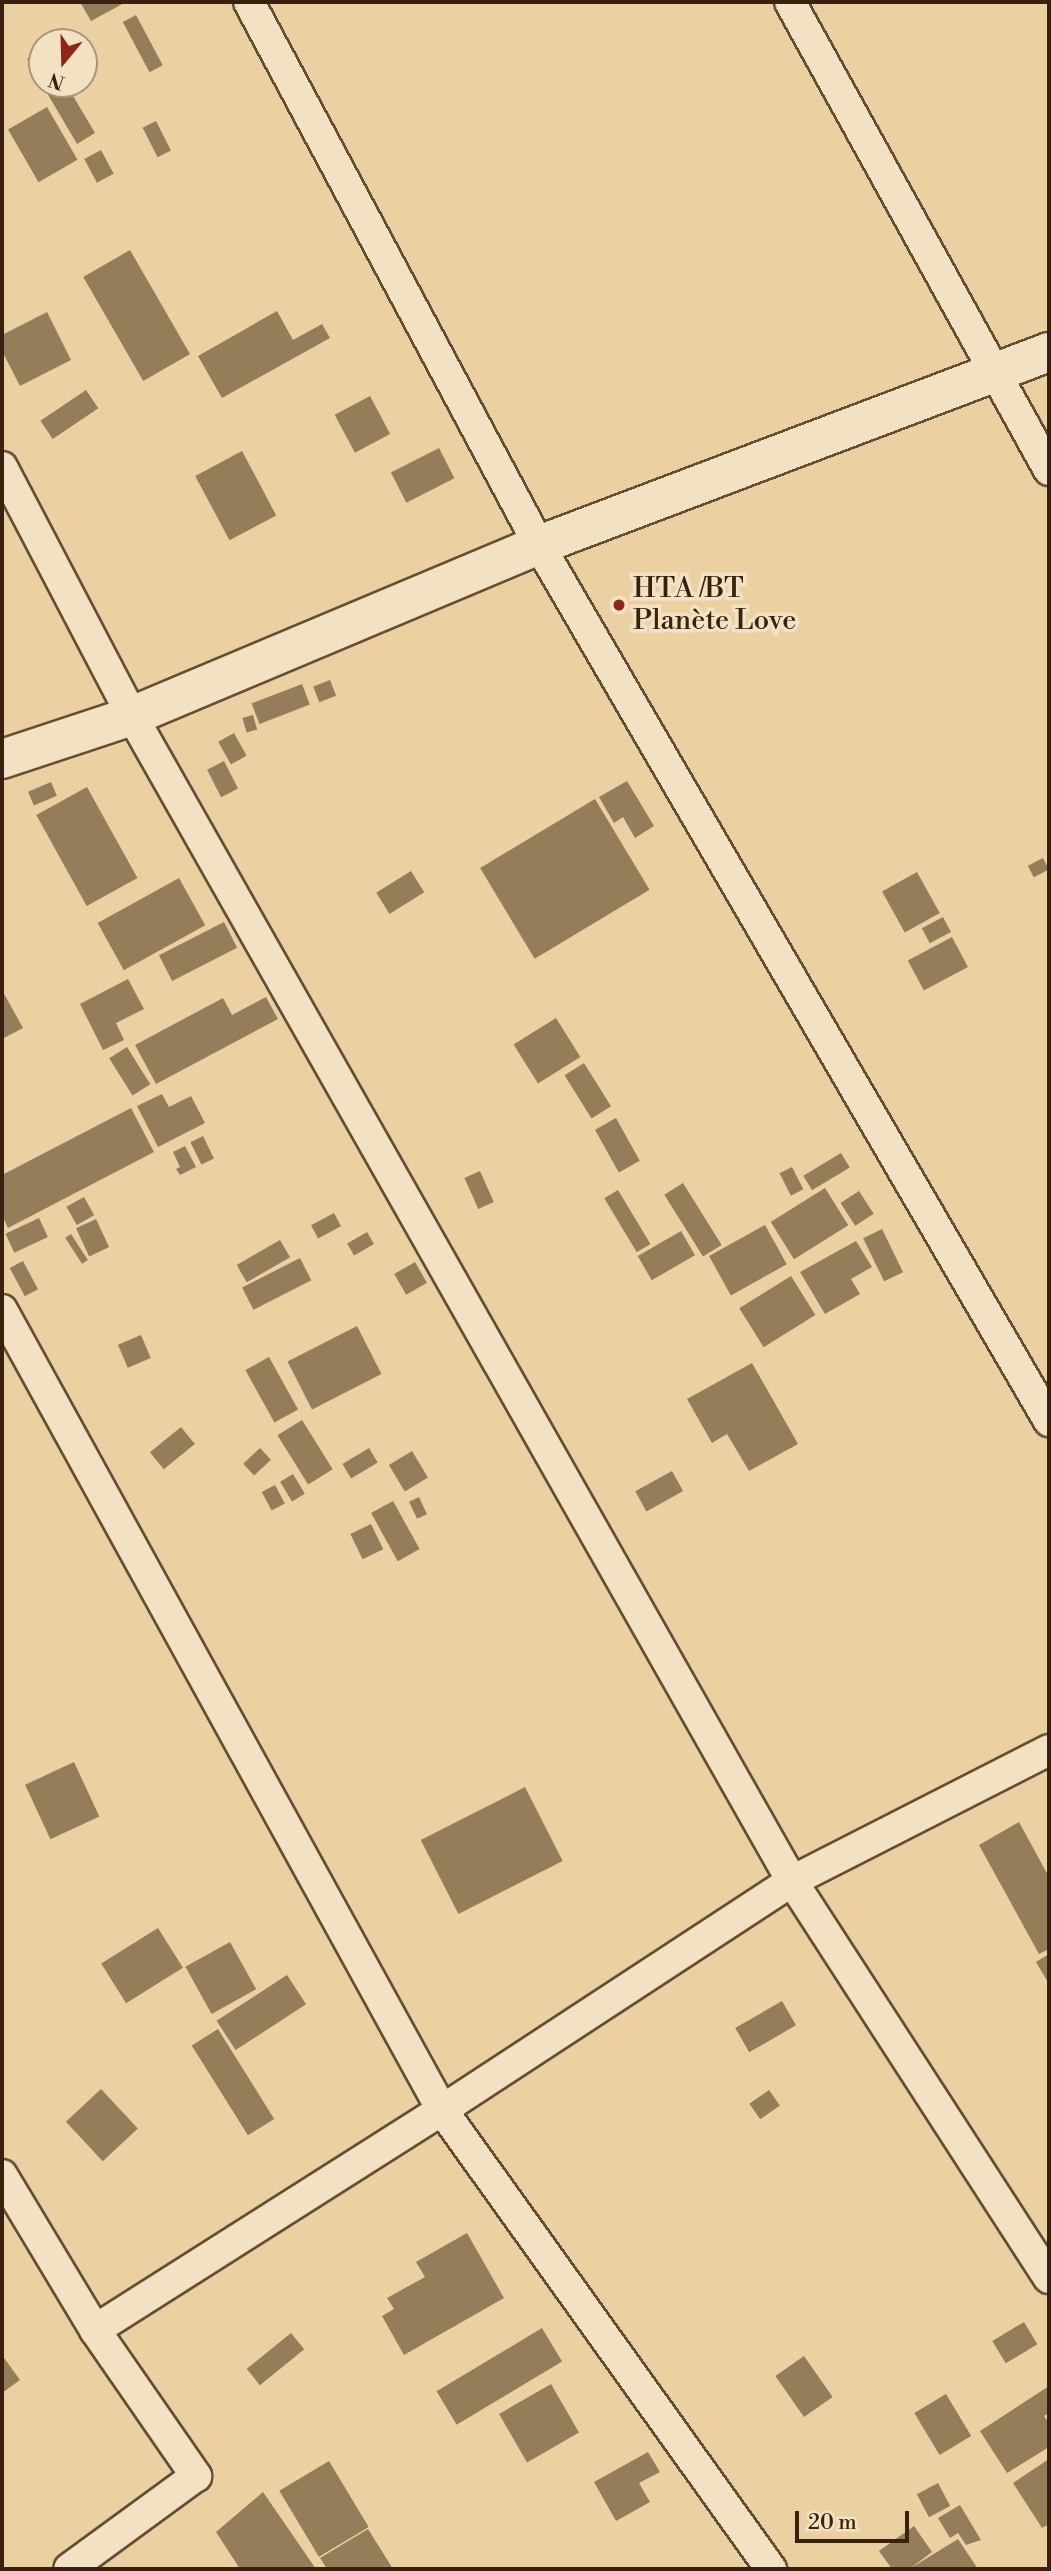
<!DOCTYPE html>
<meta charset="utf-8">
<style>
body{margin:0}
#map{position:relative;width:1051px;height:2571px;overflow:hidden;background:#ebd1a2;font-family:"Libre Bodoni",serif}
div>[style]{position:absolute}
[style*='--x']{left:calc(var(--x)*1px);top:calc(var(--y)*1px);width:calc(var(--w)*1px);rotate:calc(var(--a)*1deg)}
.building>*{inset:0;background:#957d5a;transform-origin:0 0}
.roads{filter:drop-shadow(2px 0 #654e32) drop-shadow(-2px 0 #654e32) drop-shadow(0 2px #654e32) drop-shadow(0 -2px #654e32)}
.street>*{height:30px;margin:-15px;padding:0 15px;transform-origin:15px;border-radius:15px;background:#f2e1c3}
.secondary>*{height:38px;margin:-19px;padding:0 19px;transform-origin:19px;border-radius:19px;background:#f2e1c3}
.dots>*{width:19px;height:19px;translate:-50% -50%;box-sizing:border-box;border:4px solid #f2e1c3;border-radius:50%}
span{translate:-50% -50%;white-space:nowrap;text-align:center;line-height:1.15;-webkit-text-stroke:7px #f2e1c3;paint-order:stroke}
.poi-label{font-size:28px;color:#38220d}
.left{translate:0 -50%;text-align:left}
.frame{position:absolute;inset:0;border:4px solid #38220d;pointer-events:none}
.north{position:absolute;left:28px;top:28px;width:70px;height:70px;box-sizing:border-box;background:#f2e1c3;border:2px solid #a8957a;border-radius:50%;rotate:199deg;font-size:19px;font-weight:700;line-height:28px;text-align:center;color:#38220d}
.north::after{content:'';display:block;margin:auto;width:24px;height:32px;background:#8f2418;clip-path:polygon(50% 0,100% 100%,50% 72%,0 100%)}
.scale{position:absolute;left:795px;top:2511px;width:114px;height:32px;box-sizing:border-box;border:4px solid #38220d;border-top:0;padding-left:9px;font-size:21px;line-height:24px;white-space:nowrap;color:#38220d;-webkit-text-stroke:5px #f2e1c3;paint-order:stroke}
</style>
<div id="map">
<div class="building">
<div style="clip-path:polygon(80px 2px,126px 2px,91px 21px)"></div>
<div style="left:136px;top:15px;width:57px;height:15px;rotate:62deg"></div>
<div style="clip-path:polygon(42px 51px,42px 84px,66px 84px,95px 133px,77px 144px,27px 59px)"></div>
<div style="left:47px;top:107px;width:61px;height:45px;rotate:60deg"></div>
<div style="left:156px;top:121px;width:33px;height:15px;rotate:63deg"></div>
<div style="left:101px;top:150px;width:27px;height:19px;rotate:62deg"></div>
<div style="left:130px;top:250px;width:120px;height:54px;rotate:60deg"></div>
<div style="clip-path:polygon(277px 311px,293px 340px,322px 324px,330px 338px,222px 398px,198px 356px)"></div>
<div style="clip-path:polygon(47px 312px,71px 360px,20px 386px,2px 351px,2px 335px)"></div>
<div style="left:86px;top:390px;width:22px;height:55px;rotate:56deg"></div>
<div style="left:370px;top:396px;width:43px;height:40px;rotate:62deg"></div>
<div style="left:439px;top:448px;width:34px;height:54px;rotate:63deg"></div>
<div style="left:242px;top:451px;width:73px;height:53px;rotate:62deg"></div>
<div style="left:330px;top:680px;width:17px;height:18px;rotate:69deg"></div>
<div style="left:302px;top:684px;width:22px;height:54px;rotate:69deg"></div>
<div style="left:253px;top:715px;width:15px;height:11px;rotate:74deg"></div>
<div style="left:234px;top:733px;width:26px;height:18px;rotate:61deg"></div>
<div style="left:224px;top:761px;width:31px;height:19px;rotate:63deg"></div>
<div style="clip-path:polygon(627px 781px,654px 826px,635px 838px,623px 817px,614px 823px,599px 797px)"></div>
<div style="left:51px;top:782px;width:15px;height:25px;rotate:67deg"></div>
<div style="left:87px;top:787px;width:104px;height:58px;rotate:61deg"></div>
<div style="left:595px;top:799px;width:106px;height:134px;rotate:59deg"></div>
<div style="left:1043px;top:858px;width:13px;height:17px;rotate:63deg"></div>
<div style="left:411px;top:871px;width:25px;height:41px;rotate:58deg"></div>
<div style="left:917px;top:872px;width:47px;height:40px;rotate:61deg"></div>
<div style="left:179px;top:878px;width:54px;height:93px;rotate:61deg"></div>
<div style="left:943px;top:917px;width:17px;height:24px;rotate:62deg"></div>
<div style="left:224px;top:922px;width:29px;height:73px;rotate:63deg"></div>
<div style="left:952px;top:937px;width:34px;height:50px;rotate:62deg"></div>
<div style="clip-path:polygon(128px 979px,144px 1009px,116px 1023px,124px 1040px,103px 1050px,80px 1004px)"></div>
<div style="clip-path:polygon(2px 990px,23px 1028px,2px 1039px)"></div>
<div style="clip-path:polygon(266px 997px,278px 1019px,156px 1084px,135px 1045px,223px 998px,232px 1015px)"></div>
<div style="left:556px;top:1018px;width:46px;height:50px;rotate:58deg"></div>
<div style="left:127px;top:1047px;width:44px;height:21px;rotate:58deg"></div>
<div style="left:584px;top:1063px;width:51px;height:23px;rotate:58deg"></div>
<div style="clip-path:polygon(162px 1094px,169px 1107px,191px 1096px,205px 1123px,158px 1147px,137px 1106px)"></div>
<div style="clip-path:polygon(131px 1108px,154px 1152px,8px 1228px,2px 1215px,2px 1175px)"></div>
<div style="left:616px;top:1118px;width:49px;height:24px;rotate:61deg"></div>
<div style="left:203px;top:1136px;width:25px;height:14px;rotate:64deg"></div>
<div style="clip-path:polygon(185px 1146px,196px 1167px,180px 1175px,176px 1169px,180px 1167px,173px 1152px)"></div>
<div style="left:841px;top:1153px;width:17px;height:44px;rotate:59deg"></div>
<div style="left:792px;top:1167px;width:25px;height:14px;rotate:63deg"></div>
<div style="left:480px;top:1171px;width:34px;height:17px;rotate:66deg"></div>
<div style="left:683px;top:1183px;width:73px;height:22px;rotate:58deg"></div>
<div style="left:825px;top:1188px;width:44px;height:64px;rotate:58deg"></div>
<div style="left:618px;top:1190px;width:63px;height:16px;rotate:59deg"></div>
<div style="left:859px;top:1191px;width:27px;height:22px;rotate:57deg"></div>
<div style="left:84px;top:1197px;width:21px;height:20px;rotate:61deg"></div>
<div style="left:334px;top:1213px;width:15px;height:26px;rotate:62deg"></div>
<div style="left:39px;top:1218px;width:21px;height:37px;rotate:65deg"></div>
<div style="left:96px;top:1219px;width:31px;height:22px;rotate:65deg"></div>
<div style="left:765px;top:1225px;width:45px;height:64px;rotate:61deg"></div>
<div style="left:882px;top:1229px;width:48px;height:21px;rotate:64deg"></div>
<div style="left:681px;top:1231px;width:28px;height:50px;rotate:60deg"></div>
<div style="left:367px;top:1232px;width:14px;height:23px;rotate:60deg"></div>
<div style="left:71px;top:1234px;width:31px;height:7px;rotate:57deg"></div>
<div style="left:280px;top:1240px;width:20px;height:50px;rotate:60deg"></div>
<div style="clip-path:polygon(856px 1241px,872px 1267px,851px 1279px,860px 1294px,825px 1314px,800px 1272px)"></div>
<div style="left:300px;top:1258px;width:25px;height:65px;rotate:63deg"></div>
<div style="left:23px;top:1261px;width:32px;height:15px;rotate:62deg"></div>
<div style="left:415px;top:1262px;width:24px;height:24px;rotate:60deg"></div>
<div style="left:791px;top:1276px;width:46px;height:61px;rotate:58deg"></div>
<div style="left:357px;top:1326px;width:54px;height:78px;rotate:63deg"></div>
<div style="left:141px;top:1335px;width:25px;height:25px;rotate:67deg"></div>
<div style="left:269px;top:1357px;width:60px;height:27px;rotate:61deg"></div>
<div style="clip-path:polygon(752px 1363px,798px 1444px,749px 1471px,727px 1434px,712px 1443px,687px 1399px)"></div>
<div style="left:302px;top:1420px;width:58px;height:29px;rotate:58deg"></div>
<div style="left:181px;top:1427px;width:22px;height:40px;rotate:51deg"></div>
<div style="left:260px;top:1448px;width:16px;height:23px;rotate:47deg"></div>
<div style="left:369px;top:1448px;width:17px;height:31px;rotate:59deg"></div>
<div style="left:412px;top:1451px;width:31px;height:27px;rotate:59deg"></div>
<div style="left:672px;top:1471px;width:23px;height:42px;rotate:61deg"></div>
<div style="left:293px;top:1474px;width:23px;height:15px;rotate:59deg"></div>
<div style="left:275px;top:1485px;width:21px;height:15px;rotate:62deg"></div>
<div style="left:419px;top:1497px;width:19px;height:11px;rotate:65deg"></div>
<div style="left:393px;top:1501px;width:55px;height:25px;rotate:61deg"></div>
<div style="left:371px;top:1524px;width:28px;height:23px;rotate:64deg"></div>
<div style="left:74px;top:1762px;width:60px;height:54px;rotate:65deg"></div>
<div style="left:525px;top:1787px;width:83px;height:117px;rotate:63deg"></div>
<div style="clip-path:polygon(1019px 1822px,1049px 1877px,1049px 1949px,1039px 1954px,979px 1845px)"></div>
<div style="left:158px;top:1928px;width:47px;height:67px;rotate:58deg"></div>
<div style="left:230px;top:1942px;width:54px;height:51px;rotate:61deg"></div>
<div style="clip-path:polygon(1049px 1954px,1049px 1984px,1036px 1962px)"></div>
<div style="left:287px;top:1975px;width:35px;height:84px;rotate:57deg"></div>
<div style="left:782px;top:2001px;width:28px;height:54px;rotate:60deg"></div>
<div style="left:218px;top:2029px;width:106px;height:31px;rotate:58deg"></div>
<div style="left:101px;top:2089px;width:54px;height:48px;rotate:47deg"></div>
<div style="left:769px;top:2090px;width:19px;height:24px;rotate:55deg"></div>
<div style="clip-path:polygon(467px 2233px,504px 2298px,404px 2355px,382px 2316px,394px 2309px,387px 2298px,425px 2277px,416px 2262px)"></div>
<div style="left:1024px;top:2322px;width:26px;height:37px;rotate:59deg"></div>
<div style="left:542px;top:2328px;width:39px;height:123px;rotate:59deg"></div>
<div style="left:291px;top:2333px;width:21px;height:57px;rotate:51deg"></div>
<div style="clip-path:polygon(2px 2355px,20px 2380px,2px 2393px)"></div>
<div style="left:804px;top:2356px;width:50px;height:35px;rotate:55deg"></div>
<div style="left:551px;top:2384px;width:56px;height:60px;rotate:60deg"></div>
<div style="clip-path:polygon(1049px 2386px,1049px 2413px,1044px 2416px,1049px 2423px,1049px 2447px,1007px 2473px,980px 2431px)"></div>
<div style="left:946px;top:2394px;width:49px;height:37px;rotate:59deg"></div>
<div style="clip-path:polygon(648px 2452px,660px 2472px,639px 2483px,650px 2502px,616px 2521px,594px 2482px)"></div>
<div style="clip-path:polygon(1049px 2459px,1049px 2524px,1042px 2528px,1013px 2483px)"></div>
<div style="left:329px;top:2461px;width:77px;height:58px;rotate:59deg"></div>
<div style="left:938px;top:2483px;width:26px;height:24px;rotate:62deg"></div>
<div style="clip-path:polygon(263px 2492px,316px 2569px,240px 2569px,216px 2532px)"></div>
<div style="clip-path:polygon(960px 2505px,981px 2540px,966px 2545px,958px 2533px,950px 2538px,938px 2518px)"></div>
<div style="clip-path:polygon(914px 2526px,932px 2552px,911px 2568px,958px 2539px,978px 2569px,892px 2569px,879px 2551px)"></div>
<div style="clip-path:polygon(368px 2529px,393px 2569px,327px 2569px,320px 2558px)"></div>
</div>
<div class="roads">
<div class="street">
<div style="--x:249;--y:2;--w:616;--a:61.89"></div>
<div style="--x:539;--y:545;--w:1014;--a:59.79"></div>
<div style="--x:790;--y:2;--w:535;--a:61.04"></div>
<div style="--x:2;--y:467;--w:281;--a:62.4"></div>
<div style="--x:132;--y:716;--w:1339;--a:60.47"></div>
<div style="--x:792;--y:1881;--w:473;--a:57.1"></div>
<div style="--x:2;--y:1310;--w:913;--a:61.19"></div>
<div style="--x:442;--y:2110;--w:565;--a:54.37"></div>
<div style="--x:2;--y:2175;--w:181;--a:59"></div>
<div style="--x:95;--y:2330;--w:178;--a:55.3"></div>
<div style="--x:196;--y:2476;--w:157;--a:143.8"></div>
<div style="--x:95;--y:2330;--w:411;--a:-32.4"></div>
<div style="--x:442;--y:2110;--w:418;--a:-33.2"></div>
<div style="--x:792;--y:1881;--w:288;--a:-27"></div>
</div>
<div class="secondary">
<div style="--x:2;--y:759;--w:137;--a:-18.3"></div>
<div style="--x:132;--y:716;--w:441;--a:-22.8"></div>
<div style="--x:539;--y:545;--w:545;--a:-20.73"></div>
</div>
</div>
<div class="dots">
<div style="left:619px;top:605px;background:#8f2418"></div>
</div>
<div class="poi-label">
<span class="left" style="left:633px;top:605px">HTA /BT<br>Planète Love</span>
</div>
<div class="frame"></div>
<div class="north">N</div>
<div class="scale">20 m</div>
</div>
